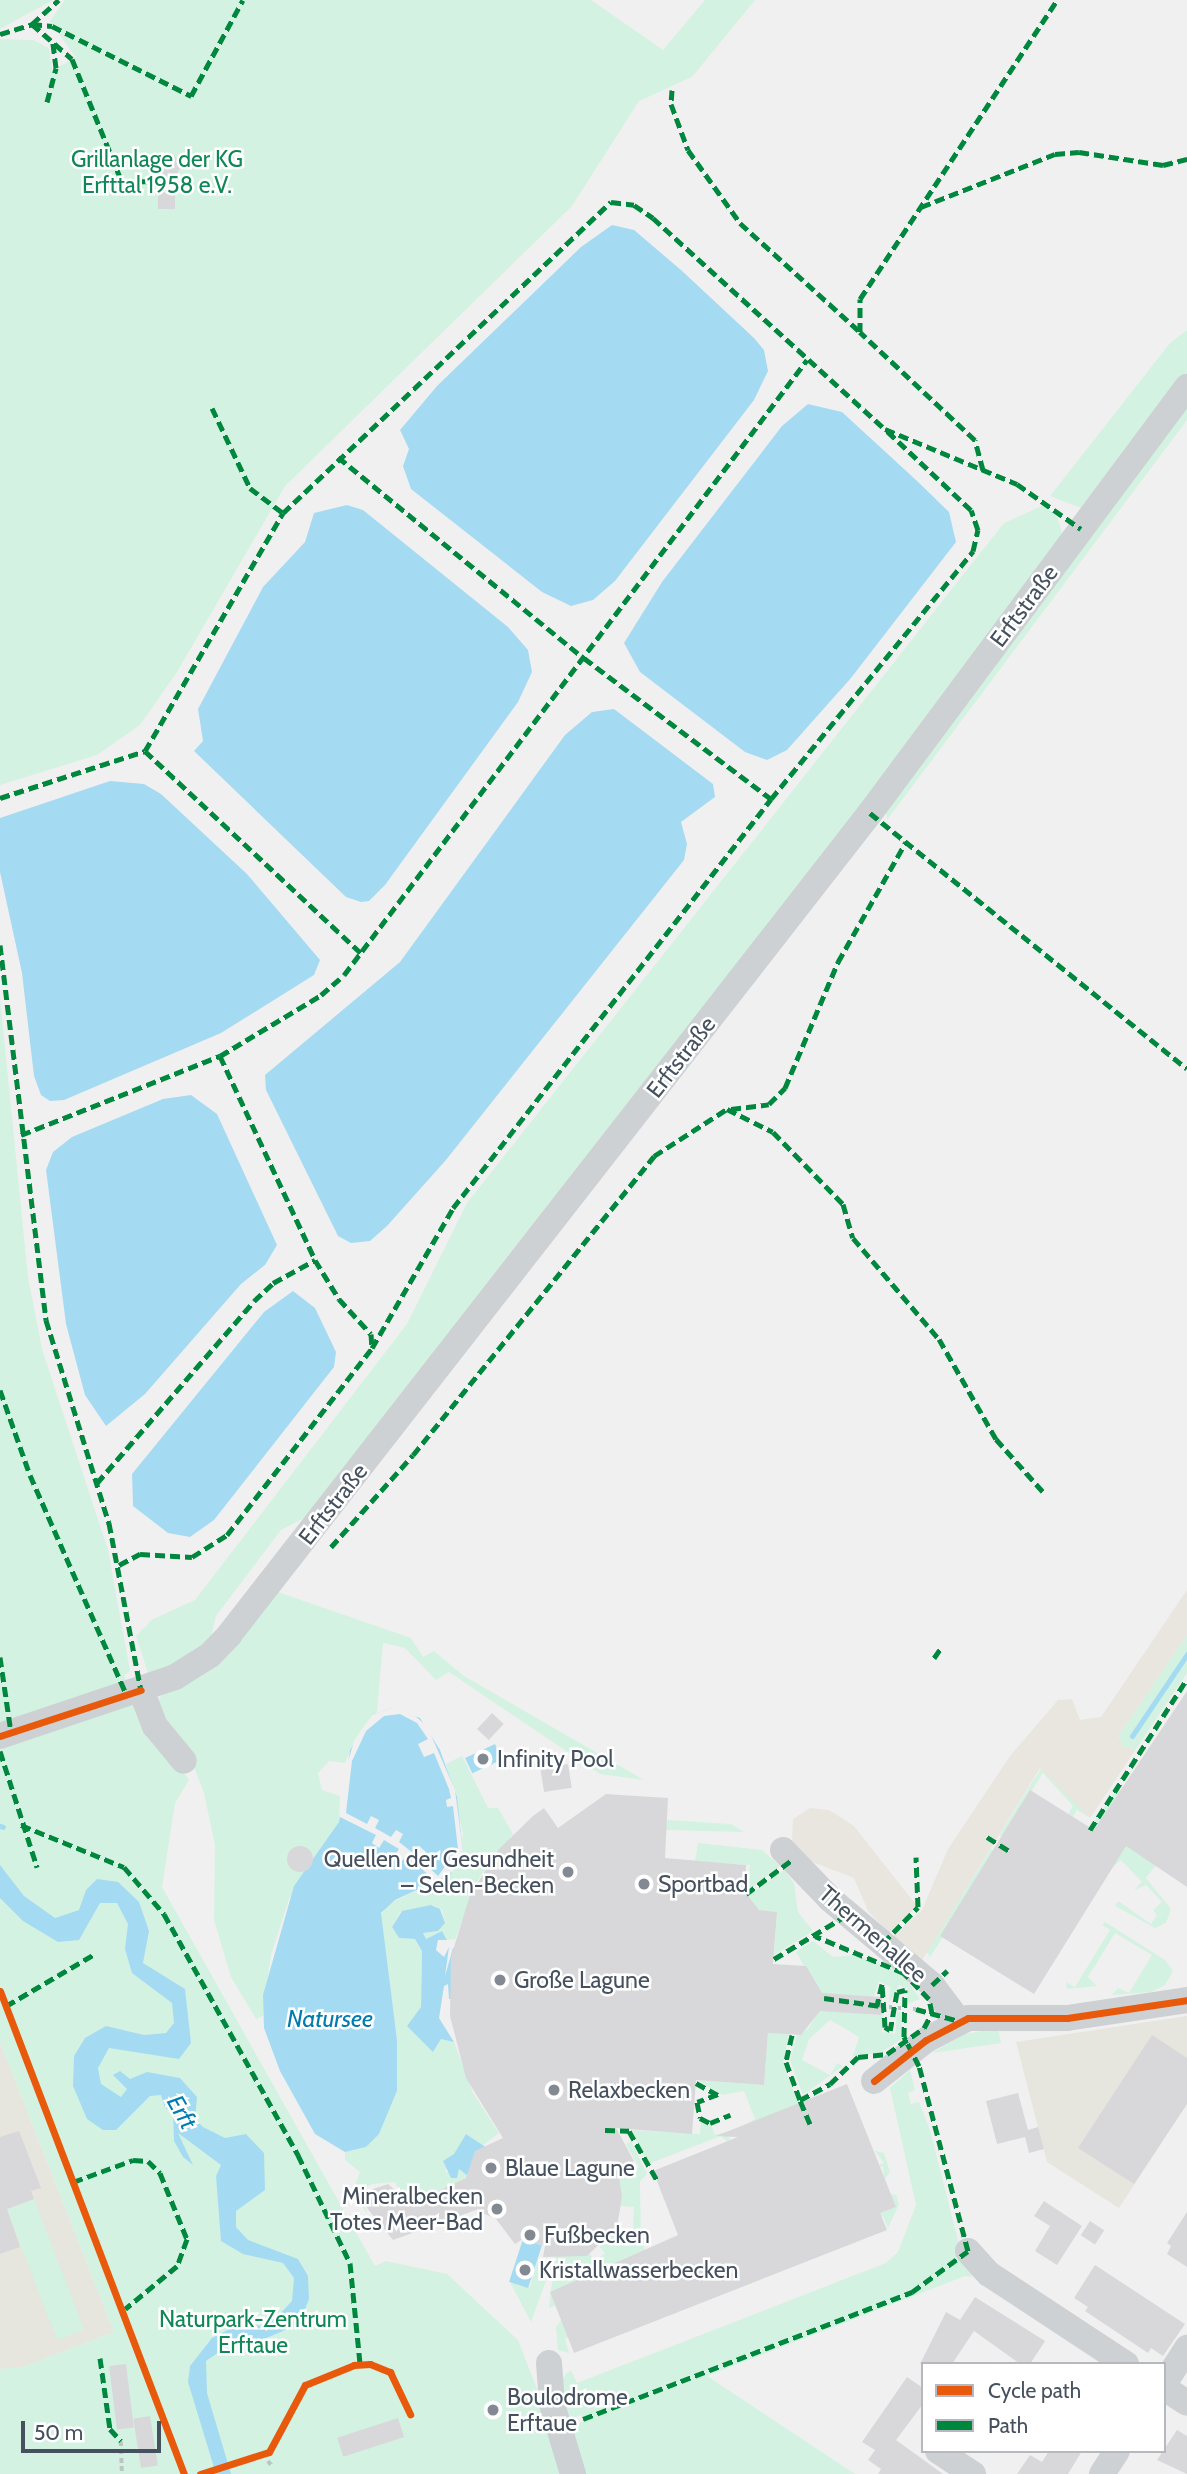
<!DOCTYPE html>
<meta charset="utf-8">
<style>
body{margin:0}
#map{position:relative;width:1187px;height:2474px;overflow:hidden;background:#f1f0f0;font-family:Cabin,sans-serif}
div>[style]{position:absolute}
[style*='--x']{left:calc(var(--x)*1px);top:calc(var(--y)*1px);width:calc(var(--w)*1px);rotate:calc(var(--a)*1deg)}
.commercial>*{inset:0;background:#e6e5de}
.green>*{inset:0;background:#d3f2e1;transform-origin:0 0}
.sand>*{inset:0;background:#e9e6df}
.water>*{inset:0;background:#a5dbf2;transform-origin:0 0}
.pier>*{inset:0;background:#f1f0f0}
.stream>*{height:5px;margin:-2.5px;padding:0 2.5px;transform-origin:2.5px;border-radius:2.5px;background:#a5dbf2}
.building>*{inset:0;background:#d8d8db;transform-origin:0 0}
.round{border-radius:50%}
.path>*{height:3.5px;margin-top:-1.75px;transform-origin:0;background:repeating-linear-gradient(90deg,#bac6c4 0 5px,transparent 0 8.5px)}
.minor>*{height:26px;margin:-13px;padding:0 13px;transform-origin:13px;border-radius:13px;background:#ced1d4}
.quiet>*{height:5px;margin-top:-2.5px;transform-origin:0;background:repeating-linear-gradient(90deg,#00873e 0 10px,transparent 0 15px)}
.cycleway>*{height:7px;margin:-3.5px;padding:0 3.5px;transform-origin:3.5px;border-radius:3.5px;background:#e8590c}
.dots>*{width:19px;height:19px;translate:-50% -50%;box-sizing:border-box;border:4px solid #fff;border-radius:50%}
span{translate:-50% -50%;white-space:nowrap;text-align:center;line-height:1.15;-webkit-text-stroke:5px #fff;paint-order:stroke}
.park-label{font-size:23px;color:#108756}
.street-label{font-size:23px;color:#46515f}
.poi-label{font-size:23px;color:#46515f}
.left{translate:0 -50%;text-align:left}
.right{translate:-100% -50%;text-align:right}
.water-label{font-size:24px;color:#027bae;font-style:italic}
.legend{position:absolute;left:921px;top:2362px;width:245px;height:91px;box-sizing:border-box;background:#fff;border:2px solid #b5b9bf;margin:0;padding:9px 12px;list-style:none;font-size:21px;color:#46515f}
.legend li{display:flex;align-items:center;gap:14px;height:35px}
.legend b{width:35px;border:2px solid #b5b9bf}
.scale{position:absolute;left:21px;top:2421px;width:140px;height:32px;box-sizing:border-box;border:4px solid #46515f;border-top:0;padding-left:9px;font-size:21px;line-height:24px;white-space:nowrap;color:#46515f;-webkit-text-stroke:5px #fff;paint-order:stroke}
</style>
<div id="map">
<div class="commercial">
<div style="clip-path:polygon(1187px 2016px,1187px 2104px,1119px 2208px,1047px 2162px,1016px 2042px)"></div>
<div style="clip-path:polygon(0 2042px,114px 2332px,23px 2367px,0 2369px)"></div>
</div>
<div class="green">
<div style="clip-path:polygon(0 0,53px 0,0 29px)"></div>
<div style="clip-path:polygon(65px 0,591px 0,663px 50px,705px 0,755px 0,692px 77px,639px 101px,572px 206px,285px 486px,177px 672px,140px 725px,97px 755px,0 785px,0 39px,33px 40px,49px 48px,52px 70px,76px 58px,50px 21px)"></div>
<div style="clip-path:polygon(1187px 330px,1187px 376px,1081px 508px,1050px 496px,1170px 343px)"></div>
<div style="clip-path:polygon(1187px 400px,1187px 420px,887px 820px,886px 812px)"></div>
<div style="clip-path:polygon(1044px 505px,1057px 517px,1063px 535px,838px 842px,316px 1512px,281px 1530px,216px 1616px,209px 1645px,194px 1660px,148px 1673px,136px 1636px,153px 1619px,195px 1600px,407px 1324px,467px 1203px,1004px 523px)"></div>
<div style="clip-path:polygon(0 998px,28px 1277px,42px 1349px,108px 1550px,130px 1671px,124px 1676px,151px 1727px,189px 1780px,175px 1803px,162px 1887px,375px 2266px,386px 2261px,447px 2274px,518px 2340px,568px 2469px,557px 2474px,0 2474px,0 2369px,23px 2367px,114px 2332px,0 2042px)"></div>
<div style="clip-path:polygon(275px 1591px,411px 1638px,423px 1657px,434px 1651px,464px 1676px,644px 1780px,600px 1774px,449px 1672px,436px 1680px,405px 1648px,383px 1643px,377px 1712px,355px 1739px,345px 1763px,329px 1761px,318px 1773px,322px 1790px,340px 1796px,339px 1822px,289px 1899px,271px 1955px,263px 2016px,256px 2019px,231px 1977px,214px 1920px,215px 1845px,204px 1793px,189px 1754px,166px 1727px,158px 1699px)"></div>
<div style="clip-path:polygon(1187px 1635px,1187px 1673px,1136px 1749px,1123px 1747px,1118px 1736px)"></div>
<div style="clip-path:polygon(462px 1756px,488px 1808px,498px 1808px,513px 1834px,479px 1878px,455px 1939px,447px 1940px,442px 1931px,426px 1939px,423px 1933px,438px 1931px,445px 1922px,442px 1910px,433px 1905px,400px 1912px,392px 1927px,399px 1938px,415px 1939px,422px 1951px,421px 2007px,438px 2044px,441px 2038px,454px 2042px,473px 2093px,499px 2133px,482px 2146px,466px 2134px,445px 2171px,457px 2177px,459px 2169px,468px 2176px,448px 2189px,402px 2196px,395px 2182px,372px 2184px,362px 2190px,367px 2215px,354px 2188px,360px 2172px,345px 2160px,345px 2152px,366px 2147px,379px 2134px,397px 2091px,397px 2040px,380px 1916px,390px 1903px,446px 1878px,459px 1863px,463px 1833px,446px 1764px)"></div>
<div style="clip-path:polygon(1042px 1767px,1090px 1818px,1077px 1810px,1047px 1859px,1042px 1856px,1073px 1806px,1043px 1773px,1005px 1833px,1009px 1841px,999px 1835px)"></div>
<div style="clip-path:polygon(1118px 1787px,1186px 1886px,1159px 1861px,1146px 1878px,1171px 1909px,1166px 1923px,1155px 1928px,1115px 1906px,1118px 1901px,1151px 1924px,1157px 1915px,1153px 1910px,1162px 1902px,1146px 1885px,1134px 1890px,1142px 1882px,1121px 1860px,1112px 1868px,1102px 1862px,1107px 1844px,1091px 1826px)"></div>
<div style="clip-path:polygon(666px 1820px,731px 1824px,744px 1832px,666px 1830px)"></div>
<div style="clip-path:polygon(698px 1843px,762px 1850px,780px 1866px,745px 1893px,750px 1865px,695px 1861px)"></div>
<div style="clip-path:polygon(991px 1849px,998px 1853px,930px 1957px,926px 1951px)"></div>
<div style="clip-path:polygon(784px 1870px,794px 1883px,798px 1912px,813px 1931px,774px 1955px,777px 1912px,759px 1910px,748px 1896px)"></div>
<div style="clip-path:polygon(1105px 1922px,1165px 1960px,1173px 1971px,1165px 1985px,1151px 1992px,1112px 1995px,1118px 1988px,1129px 1993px,1152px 1955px,1115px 1933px,1088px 1977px,1097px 1986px,1067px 1989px,1066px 1982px,1075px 1987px,1110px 1930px,1102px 1925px)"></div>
<div style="clip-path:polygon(813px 1941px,833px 1957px,857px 1955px,902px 1973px,920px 1999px,907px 2004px,908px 1989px,899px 1985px,889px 2003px,890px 1987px,879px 1981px,874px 1996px,820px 1994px,796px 1952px)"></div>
<div style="clip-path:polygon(819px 2010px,880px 2015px,883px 2010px,882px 2032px,895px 2034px,897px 2012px,901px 2012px,902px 2039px,880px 2053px,853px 2056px,859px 2037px,830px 2020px,809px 2039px,802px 2060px,830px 2075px,837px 2063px,843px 2066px,803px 2095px,790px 2060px,797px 2035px,809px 2028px)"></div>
<div style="clip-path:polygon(998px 2028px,1001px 2043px,932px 2053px,965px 2034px)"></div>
<div style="clip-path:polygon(768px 2033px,789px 2034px,783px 2063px,799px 2106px,739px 2128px,755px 2119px,744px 2091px,722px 2095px,698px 2080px,764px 2085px)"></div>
<div style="clip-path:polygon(910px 2070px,915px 2090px,908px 2093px,911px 2104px,919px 2102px,930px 2130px,963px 2260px,981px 2277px,965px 2276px,707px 2376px,855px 2474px,579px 2474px,569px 2428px,584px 2421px,581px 2415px,570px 2419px,560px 2384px,566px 2374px,571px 2370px,577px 2383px,886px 2263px,898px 2252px,916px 2205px,890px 2088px)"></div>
<div style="clip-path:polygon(701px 2122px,711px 2125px,715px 2135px,728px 2131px,731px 2145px,721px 2136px,648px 2164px,631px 2130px,700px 2134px)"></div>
<div style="clip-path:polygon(631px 2141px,647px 2174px,640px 2181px,641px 2241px,647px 2255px,884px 2163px,875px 2151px,884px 2153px,890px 2172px,884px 2180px,883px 2166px,824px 2188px,549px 2308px,555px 2255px,590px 2254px,595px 2261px,605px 2253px,599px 2246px,614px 2229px,633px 2230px,634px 2207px,621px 2206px,619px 2179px,639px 2167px,626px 2144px)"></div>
<div style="clip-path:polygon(886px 2193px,896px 2195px,899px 2204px,888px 2228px,883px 2216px,565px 2339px,569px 2353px,558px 2350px,556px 2327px,562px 2319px,572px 2330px,895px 2204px)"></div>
<div style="left:34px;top:2199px;width:140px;height:29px;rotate:69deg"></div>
<div style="clip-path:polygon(538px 2259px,547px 2261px,547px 2278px,531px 2322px,510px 2282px,530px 2287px)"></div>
</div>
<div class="sand">
<div style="clip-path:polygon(1187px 1590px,1187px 1635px,1118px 1736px,1123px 1747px,1136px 1749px,1090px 1818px,1040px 1768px,921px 1962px,893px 1936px,922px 1910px,948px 1849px,1010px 1756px,1058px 1700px,1072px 1699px,1080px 1720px,1101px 1717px)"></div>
<div style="clip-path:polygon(810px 1808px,829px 1810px,854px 1826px,917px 1906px,889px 1933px,868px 1911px,854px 1878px,810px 1861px,792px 1842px,793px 1819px)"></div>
</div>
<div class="water">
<div style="clip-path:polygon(612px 225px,634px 230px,681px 270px,754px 338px,764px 350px,768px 371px,754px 400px,615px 581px,593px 600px,571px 606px,542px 592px,411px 489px,403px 466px,409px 449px,400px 430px,437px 386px,581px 247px)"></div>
<div style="clip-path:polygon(808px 404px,842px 412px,916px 480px,949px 512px,956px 542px,851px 678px,787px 750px,767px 760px,745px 752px,640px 672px,624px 643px,662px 582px,782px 426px)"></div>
<div style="clip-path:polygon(347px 505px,363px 510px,508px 627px,528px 650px,532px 672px,518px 702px,385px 885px,369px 901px,361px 902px,346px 897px,194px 751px,203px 741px,198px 709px,263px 587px,305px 542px,314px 513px)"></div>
<div style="clip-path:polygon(614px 709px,713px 784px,715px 797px,681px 822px,687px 844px,684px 860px,446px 1160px,387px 1226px,370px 1241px,351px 1243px,338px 1236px,266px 1090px,265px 1075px,400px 962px,565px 735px,592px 712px)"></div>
<div style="clip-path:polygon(110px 781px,144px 784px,161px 794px,247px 874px,320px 960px,314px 975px,221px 1033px,64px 1100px,50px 1101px,41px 1095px,34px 1076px,22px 973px,0 872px,0 818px)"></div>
<div style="clip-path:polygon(191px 1095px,217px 1114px,277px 1245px,265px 1265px,241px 1284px,145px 1394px,106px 1426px,85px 1395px,66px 1324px,46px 1170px,53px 1152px,72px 1137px,163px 1099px)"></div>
<div style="clip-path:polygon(293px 1291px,315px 1308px,336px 1352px,334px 1367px,214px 1520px,190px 1537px,168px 1533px,133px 1506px,132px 1474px,264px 1312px)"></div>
<div style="clip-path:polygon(391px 1708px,420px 1718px,440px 1750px,457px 1797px,463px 1851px,450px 1875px,395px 1900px,381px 1913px,397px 2040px,397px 2091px,379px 2134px,366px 2147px,345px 2152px,315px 2134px,280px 2071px,264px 2028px,263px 1995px,294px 1886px,339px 1822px,350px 1750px,372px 1715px)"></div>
<div style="left:495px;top:1744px;width:17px;height:33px;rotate:65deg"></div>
<div style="clip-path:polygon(0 1865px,24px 1896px,55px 1918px,79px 1910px,86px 1890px,97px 1879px,118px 1882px,139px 1902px,149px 1931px,143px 1963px,185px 1989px,191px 2043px,179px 2059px,109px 2048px,98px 2068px,101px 2084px,121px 2097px,127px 2089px,113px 2075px,120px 2071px,130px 2079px,147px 2072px,180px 2078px,197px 2097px,195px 2119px,203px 2127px,225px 2138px,246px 2134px,264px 2153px,265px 2190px,236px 2211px,236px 2227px,248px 2240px,298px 2259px,308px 2276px,309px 2299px,303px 2314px,283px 2331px,264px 2339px,239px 2338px,206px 2361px,207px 2393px,231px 2474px,216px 2474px,188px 2382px,190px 2366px,212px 2338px,243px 2322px,260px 2326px,277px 2317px,292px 2301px,294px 2278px,283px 2263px,243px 2254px,221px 2241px,216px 2176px,221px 2165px,178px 2133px,193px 2165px,183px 2157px,174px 2141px,173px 2112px,165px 2108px,161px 2095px,150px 2096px,116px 2130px,103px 2130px,87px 2119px,73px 2086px,74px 2056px,85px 2038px,106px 2026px,144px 2035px,166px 2033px,174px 2023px,172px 2003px,132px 1973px,125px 1949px,128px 1924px,117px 1903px,100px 1903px,79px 1940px,58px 1942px,23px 1921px,0 1898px)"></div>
<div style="clip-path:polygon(431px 1905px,440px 1909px,445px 1923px,438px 1931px,423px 1933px,426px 1939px,442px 1931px,447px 1940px,438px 1940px,436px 1950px,444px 1957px,449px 1947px,445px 1976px,453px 1948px,478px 1950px,472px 1999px,449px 1999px,448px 1984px,444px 1986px,439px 2018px,454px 2042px,441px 2039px,433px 2052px,407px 2026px,421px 2007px,422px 1951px,415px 1939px,399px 1938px,392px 1927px,402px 1911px)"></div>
<div style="clip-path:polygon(466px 2134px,487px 2148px,468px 2176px,459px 2169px,457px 2178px,451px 2178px,443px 2161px,454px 2154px)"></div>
<div style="left:523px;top:2239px;width:20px;height:45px;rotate:18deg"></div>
</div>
<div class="pier">
<div style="clip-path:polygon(evenodd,391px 1708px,409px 1711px,427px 1726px,455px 1790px,463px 1851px,453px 1871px,436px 1882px,407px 1855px,401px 1862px,394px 1856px,399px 1849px,384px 1840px,379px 1848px,372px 1843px,376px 1835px,340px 1817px,341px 1783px,355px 1739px,372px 1715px,391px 1708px,384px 1716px,400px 1714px,417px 1723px,428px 1739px,418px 1744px,424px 1757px,434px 1753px,449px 1789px,451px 1798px,446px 1800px,447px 1807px,453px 1806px,458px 1849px,438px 1876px,420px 1859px,426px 1852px,419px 1846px,413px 1853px,399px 1842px,403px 1834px,396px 1830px,391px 1837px,375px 1828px,379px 1820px,371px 1816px,367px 1824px,346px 1813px,352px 1761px,366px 1731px,384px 1716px)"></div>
</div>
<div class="stream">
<div style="--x:1132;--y:1736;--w:99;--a:-56.1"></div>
<div style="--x:0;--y:1826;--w:3;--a:18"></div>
</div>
<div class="building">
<div style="clip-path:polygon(174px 155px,181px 165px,171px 187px,157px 167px,162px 156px)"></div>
<div style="left:158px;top:192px;width:17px;height:17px"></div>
<div style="clip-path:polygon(1187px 1691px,1187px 1887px,1126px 1846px,1034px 1994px,940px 1936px,1030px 1790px,1094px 1830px)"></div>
<div style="left:492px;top:1713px;width:16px;height:22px;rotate:43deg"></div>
<div style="left:568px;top:1764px;width:24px;height:28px;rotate:81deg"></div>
<div style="clip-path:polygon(606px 1794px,668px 1798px,665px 1858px,746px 1865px,745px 1892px,759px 1910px,777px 1912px,773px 1964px,806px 1966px,822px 1993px,882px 1997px,881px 2015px,820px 2011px,801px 2035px,768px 2033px,764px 2085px,696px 2080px,692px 2134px,616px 2128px,634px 2161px,618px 2170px,622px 2197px,617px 2227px,587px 2256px,543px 2257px,545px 2246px,523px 2239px,515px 2244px,496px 2219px,476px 2210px,393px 2240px,367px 2208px,370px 2190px,388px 2184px,402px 2196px,428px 2196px,466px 2178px,475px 2151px,503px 2138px,466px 2078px,450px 2016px,451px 1957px,470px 1895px,499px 1849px,533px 1816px,544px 1808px,558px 1828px)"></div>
<div class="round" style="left:287px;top:1846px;width:26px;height:26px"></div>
<div style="clip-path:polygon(1152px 2035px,1187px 2058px,1187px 2104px,1134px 2184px,1078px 2148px)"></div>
<div style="clip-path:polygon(847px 2084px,896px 2207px,880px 2213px,887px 2230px,574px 2353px,550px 2292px,678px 2235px,653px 2171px,738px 2137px,716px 2136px)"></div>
<div style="clip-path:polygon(1018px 2093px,1028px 2130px,1038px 2127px,1044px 2149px,1029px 2153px,1025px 2137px,997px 2144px,986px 2101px)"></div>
<div style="clip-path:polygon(19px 2131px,41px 2188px,31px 2191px,34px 2199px,7px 2209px,20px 2247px,0 2254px,0 2137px)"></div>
<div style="clip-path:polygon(1044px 2201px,1082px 2226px,1057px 2265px,1035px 2251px,1050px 2226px,1034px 2216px)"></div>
<div style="clip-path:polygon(1187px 2212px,1187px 2267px,1167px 2254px,1171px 2246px,1167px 2243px)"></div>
<div style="left:1090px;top:2221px;width:17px;height:17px;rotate:33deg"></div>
<div style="clip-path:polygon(1095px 2265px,1185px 2324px,1163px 2356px,1151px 2348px,1148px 2353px,1085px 2311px,1088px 2307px,1074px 2298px)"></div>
<div style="clip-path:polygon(975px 2297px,1045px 2341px,1030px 2364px,1020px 2364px,974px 2331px,952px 2364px,920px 2364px,946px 2312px,960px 2320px)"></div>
<div style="left:126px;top:2364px;width:64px;height:17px;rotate:83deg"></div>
<div style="clip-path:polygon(907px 2377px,923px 2388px,923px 2404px,896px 2440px,943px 2474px,878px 2474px,881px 2469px,868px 2460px,875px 2450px,862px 2442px)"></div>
<div style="left:150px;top:2416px;width:50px;height:17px;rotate:81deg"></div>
<div style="left:398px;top:2418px;width:20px;height:64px;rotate:72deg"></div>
<div style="clip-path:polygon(1177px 2430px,1187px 2436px,1187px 2474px,1157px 2460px)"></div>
<div style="clip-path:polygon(1049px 2451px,1082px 2451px,1068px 2474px,1017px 2474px,1030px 2455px,1042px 2462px)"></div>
</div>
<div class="path">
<div style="--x:880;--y:2006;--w:3;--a:0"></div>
<div style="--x:889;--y:2007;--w:3;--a:0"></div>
<div style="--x:898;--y:2008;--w:3;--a:0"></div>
<div style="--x:913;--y:2009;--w:3;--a:0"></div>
<div style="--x:121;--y:2441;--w:33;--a:88"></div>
<div style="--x:268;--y:2461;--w:8;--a:50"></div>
</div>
<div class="minor">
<div style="--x:141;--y:1690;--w:39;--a:69"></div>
<div style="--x:155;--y:1726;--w:45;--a:50.4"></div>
<div style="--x:0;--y:1736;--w:185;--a:-18.6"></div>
<div style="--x:175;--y:1677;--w:41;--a:-32.2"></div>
<div style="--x:210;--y:1655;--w:28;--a:-46"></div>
<div style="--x:229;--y:1635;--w:1042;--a:-52.05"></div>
<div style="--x:870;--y:813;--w:531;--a:-53.35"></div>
<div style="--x:783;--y:1850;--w:68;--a:46.2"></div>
<div style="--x:830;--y:1899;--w:133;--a:40.1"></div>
<div style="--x:932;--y:1985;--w:45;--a:53.1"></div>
<div style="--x:874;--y:2081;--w:66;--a:-38.3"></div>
<div style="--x:926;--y:2040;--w:47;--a:-27.6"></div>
<div style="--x:968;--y:2018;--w:99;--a:0"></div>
<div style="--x:1067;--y:2018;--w:121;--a:-8.5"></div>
<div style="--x:968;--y:2251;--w:31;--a:48"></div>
<div style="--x:989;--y:2274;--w:164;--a:33.3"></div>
<div style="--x:549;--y:2363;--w:41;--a:85.8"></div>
<div style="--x:552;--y:2404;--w:73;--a:73.3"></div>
<div style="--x:1164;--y:2384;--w:43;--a:-57.4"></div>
<div style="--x:1164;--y:2388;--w:27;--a:33"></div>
<div style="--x:938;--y:2451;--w:42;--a:33.3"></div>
<div style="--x:1102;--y:2474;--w:27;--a:-57"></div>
</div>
<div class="quiet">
<div style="--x:32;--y:24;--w:20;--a:6"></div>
<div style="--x:52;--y:26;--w:156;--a:26.7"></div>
<div style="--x:191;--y:96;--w:109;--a:-61.6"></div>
<div style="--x:32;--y:24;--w:53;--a:41.2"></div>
<div style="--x:72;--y:59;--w:133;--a:67.9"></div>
<div style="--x:122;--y:182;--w:29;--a:-2"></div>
<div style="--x:0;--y:34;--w:34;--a:-17"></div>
<div style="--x:32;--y:24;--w:36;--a:-42"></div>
<div style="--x:672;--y:90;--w:14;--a:94"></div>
<div style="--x:671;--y:104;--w:49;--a:69.7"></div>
<div style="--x:688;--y:150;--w:90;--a:54.5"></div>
<div style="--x:740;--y:223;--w:162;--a:42.2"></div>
<div style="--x:47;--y:102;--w:35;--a:-75"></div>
<div style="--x:56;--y:68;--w:26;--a:-97"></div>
<div style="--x:921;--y:207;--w:144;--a:-21.6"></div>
<div style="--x:1055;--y:154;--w:24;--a:-5"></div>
<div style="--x:1079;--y:152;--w:85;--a:8.8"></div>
<div style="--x:1163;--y:165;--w:25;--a:-14"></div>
<div style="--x:212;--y:408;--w:89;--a:64.6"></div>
<div style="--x:250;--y:488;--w:41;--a:37.1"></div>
<div style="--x:338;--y:457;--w:318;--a:39.3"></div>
<div style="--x:584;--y:658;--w:234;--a:37"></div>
<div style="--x:983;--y:470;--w:31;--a:-105"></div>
<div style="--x:975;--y:440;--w:158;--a:-136.8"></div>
<div style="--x:860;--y:332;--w:33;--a:-90"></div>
<div style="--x:860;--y:299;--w:358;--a:-56.6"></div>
<div style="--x:145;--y:751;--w:299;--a:43.1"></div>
<div style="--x:0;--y:798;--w:152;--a:-18"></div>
<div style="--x:145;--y:751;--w:275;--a:-59.9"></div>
<div style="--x:283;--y:513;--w:452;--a:-43.5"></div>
<div style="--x:611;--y:202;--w:23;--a:7"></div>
<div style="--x:634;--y:205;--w:23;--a:34"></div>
<div style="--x:653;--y:218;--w:314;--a:42.3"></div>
<div style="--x:885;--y:429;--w:143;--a:22.6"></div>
<div style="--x:1017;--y:484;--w:78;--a:35.1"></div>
<div style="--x:870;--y:813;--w:407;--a:38.9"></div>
<div style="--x:0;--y:945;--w:378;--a:83"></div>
<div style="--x:46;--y:1320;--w:213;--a:72.8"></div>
<div style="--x:109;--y:1523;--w:170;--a:79.2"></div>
<div style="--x:220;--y:1056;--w:225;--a:65"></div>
<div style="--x:315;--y:1260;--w:46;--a:58.4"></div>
<div style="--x:339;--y:1299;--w:47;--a:47.6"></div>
<div style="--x:371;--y:1334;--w:14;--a:86"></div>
<div style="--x:731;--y:1109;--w:38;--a:-7"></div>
<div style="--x:769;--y:1104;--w:23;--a:-45"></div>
<div style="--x:785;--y:1088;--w:137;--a:-67.2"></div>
<div style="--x:838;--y:962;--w:138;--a:-60.5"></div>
<div style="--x:21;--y:1135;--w:214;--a:-21.7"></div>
<div style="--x:220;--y:1056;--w:118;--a:-31.1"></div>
<div style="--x:321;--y:995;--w:30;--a:-41"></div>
<div style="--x:344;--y:975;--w:770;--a:-53.03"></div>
<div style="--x:0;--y:1390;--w:90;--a:70.6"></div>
<div style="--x:30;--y:1475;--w:239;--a:66.3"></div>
<div style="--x:97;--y:1483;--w:240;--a:-49.2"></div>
<div style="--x:254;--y:1301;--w:26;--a:-43"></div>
<div style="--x:273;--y:1283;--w:48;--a:-28.7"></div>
<div style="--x:331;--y:1547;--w:123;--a:-48.3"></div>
<div style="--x:413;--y:1455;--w:384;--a:-51.1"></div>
<div style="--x:654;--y:1156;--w:87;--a:-32.8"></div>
<div style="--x:727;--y:1109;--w:51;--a:26.6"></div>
<div style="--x:773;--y:1132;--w:100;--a:45.8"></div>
<div style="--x:843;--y:1204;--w:35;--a:74"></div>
<div style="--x:853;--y:1238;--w:133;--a:49.6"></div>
<div style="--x:939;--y:1339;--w:115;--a:60.3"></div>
<div style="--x:996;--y:1439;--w:74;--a:48.3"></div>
<div style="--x:119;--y:1565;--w:24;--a:-28"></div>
<div style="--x:140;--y:1554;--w:52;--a:3.3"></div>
<div style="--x:192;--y:1557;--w:41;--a:-32.2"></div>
<div style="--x:227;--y:1535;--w:237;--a:-52.2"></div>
<div style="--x:372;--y:1348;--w:162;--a:-59.9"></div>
<div style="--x:453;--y:1208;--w:518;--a:-52.13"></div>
<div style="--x:771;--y:799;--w:320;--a:-50.8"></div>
<div style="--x:973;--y:551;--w:22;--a:-77"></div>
<div style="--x:978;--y:530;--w:21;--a:-109"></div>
<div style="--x:971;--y:510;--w:118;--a:-136.7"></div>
<div style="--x:0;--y:1657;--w:76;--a:81.7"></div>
<div style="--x:934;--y:1658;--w:12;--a:-55"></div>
<div style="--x:0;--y:1751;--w:122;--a:72.3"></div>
<div style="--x:21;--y:1825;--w:111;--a:22.2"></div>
<div style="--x:124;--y:1867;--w:62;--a:49.6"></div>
<div style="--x:164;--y:1914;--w:276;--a:60.9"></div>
<div style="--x:298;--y:2155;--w:120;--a:64.3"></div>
<div style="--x:350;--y:2263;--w:101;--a:84.3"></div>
<div style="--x:1090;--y:1830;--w:179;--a:-57.3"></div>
<div style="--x:987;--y:1837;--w:26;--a:32"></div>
<div style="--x:746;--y:1894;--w:57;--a:-36.5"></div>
<div style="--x:883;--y:1943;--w:50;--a:-45.8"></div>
<div style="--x:918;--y:1907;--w:50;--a:-92.3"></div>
<div style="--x:774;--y:1959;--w:87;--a:-31"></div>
<div style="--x:932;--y:1985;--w:21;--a:-43"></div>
<div style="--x:824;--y:1998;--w:57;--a:8.1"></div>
<div style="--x:6;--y:2006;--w:101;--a:-30.4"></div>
<div style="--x:916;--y:2009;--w:45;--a:15.6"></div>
<div style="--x:792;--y:2035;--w:28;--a:103"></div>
<div style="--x:786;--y:2062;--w:40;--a:69.8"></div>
<div style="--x:696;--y:2083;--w:29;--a:29"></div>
<div style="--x:718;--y:2094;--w:22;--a:159"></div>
<div style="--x:697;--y:2102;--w:16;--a:79"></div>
<div style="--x:700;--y:2118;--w:11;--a:27"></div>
<div style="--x:710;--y:2123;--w:22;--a:-22"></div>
<div style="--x:810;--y:2124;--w:26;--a:-113"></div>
<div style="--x:800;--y:2100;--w:34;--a:-28"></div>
<div style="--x:830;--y:2084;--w:39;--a:-44"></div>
<div style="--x:858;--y:2057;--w:29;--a:-6"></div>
<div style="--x:887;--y:2054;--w:45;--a:-35.1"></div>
<div style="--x:924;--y:2028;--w:17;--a:-62"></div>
<div style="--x:932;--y:2013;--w:14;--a:-102"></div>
<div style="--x:929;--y:1999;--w:36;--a:-134"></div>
<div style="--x:904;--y:1973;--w:96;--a:-157.4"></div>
<div style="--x:605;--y:2130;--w:24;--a:2"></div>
<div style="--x:629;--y:2131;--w:59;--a:60.4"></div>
<div style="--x:73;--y:2182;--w:64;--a:-20.1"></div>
<div style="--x:133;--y:2160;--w:15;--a:4"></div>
<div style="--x:148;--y:2161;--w:17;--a:45"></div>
<div style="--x:160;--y:2173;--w:71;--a:67.8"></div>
<div style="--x:187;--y:2239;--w:29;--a:110"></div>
<div style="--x:177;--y:2266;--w:67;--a:140.4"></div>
<div style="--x:100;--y:2358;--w:72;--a:82"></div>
<div style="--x:110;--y:2429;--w:16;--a:47"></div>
<div style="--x:583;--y:2419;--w:353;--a:-21.1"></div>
<div style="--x:912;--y:2292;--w:69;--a:-36.2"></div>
<div style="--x:968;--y:2251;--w:191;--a:-104.8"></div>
<div style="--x:919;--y:2066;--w:33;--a:-117"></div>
<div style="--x:904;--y:2037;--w:47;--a:-88.8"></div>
<div style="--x:905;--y:1990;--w:8;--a:166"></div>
<div style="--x:897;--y:1992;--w:39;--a:100"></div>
<div style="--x:890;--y:2030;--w:6;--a:-149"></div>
<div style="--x:885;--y:2027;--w:43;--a:-94"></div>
<div style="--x:882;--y:1984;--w:23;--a:103"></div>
</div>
<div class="cycleway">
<div style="--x:0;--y:1736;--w:148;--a:-18.1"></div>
<div style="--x:0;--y:1991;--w:517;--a:69.15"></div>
<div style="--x:874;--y:2081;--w:66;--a:-38.3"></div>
<div style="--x:926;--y:2040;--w:47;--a:-27.6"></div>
<div style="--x:968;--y:2018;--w:99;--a:0"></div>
<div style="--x:1067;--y:2018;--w:121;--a:-8.5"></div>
<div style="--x:200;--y:2474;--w:72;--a:-17.7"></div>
<div style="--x:269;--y:2452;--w:76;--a:-61.8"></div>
<div style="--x:305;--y:2385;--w:53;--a:-22.2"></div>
<div style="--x:354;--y:2365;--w:16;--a:-4"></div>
<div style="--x:370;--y:2364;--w:22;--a:22"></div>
<div style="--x:390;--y:2372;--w:47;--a:64.5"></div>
</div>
<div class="dots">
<div style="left:483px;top:1759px;background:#828992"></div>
<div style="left:568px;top:1872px;background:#828992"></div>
<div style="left:644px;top:1884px;background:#828992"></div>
<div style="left:500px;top:1980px;background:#828992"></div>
<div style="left:554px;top:2090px;background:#828992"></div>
<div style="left:491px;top:2168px;background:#828992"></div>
<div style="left:497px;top:2209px;background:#828992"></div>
<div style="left:530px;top:2235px;background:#828992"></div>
<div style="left:525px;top:2270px;background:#828992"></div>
<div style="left:493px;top:2410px;background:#828992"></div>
</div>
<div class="park-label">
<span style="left:157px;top:172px">Grillanlage der KG<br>Erfttal 1958 e.V.</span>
<span style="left:253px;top:2332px">Naturpark-Zentrum<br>Erftaue</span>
</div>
<div class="street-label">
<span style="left:1024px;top:606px;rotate:-53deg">Erftstraße</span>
<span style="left:681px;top:1057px;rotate:-52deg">Erftstraße</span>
<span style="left:333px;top:1504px;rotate:-52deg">Erftstraße</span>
<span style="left:873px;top:1934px;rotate:41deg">Thermenallee</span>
</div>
<div class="poi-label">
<span class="left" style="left:497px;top:1759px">Infinity Pool</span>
<span class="right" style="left:554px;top:1872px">Quellen der Gesundheit<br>– Selen-Becken</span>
<span class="left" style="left:658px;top:1884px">Sportbad</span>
<span class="left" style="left:514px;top:1980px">Große Lagune</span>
<span class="left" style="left:568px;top:2090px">Relaxbecken</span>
<span class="left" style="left:505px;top:2168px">Blaue Lagune</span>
<span class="right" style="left:483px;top:2209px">Mineralbecken<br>Totes Meer-Bad</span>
<span class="left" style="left:544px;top:2235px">Fußbecken</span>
<span class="left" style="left:539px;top:2270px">Kristallwasserbecken</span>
<span class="left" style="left:507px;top:2410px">Boulodrome<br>Erftaue</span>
</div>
<div class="water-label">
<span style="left:330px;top:2019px">Natursee</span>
<span style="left:182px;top:2112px;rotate:60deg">Erft</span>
</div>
<ul class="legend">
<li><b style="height:9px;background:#e8590c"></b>Cycle path</li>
<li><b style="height:9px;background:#00873e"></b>Path</li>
</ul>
<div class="scale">50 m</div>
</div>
